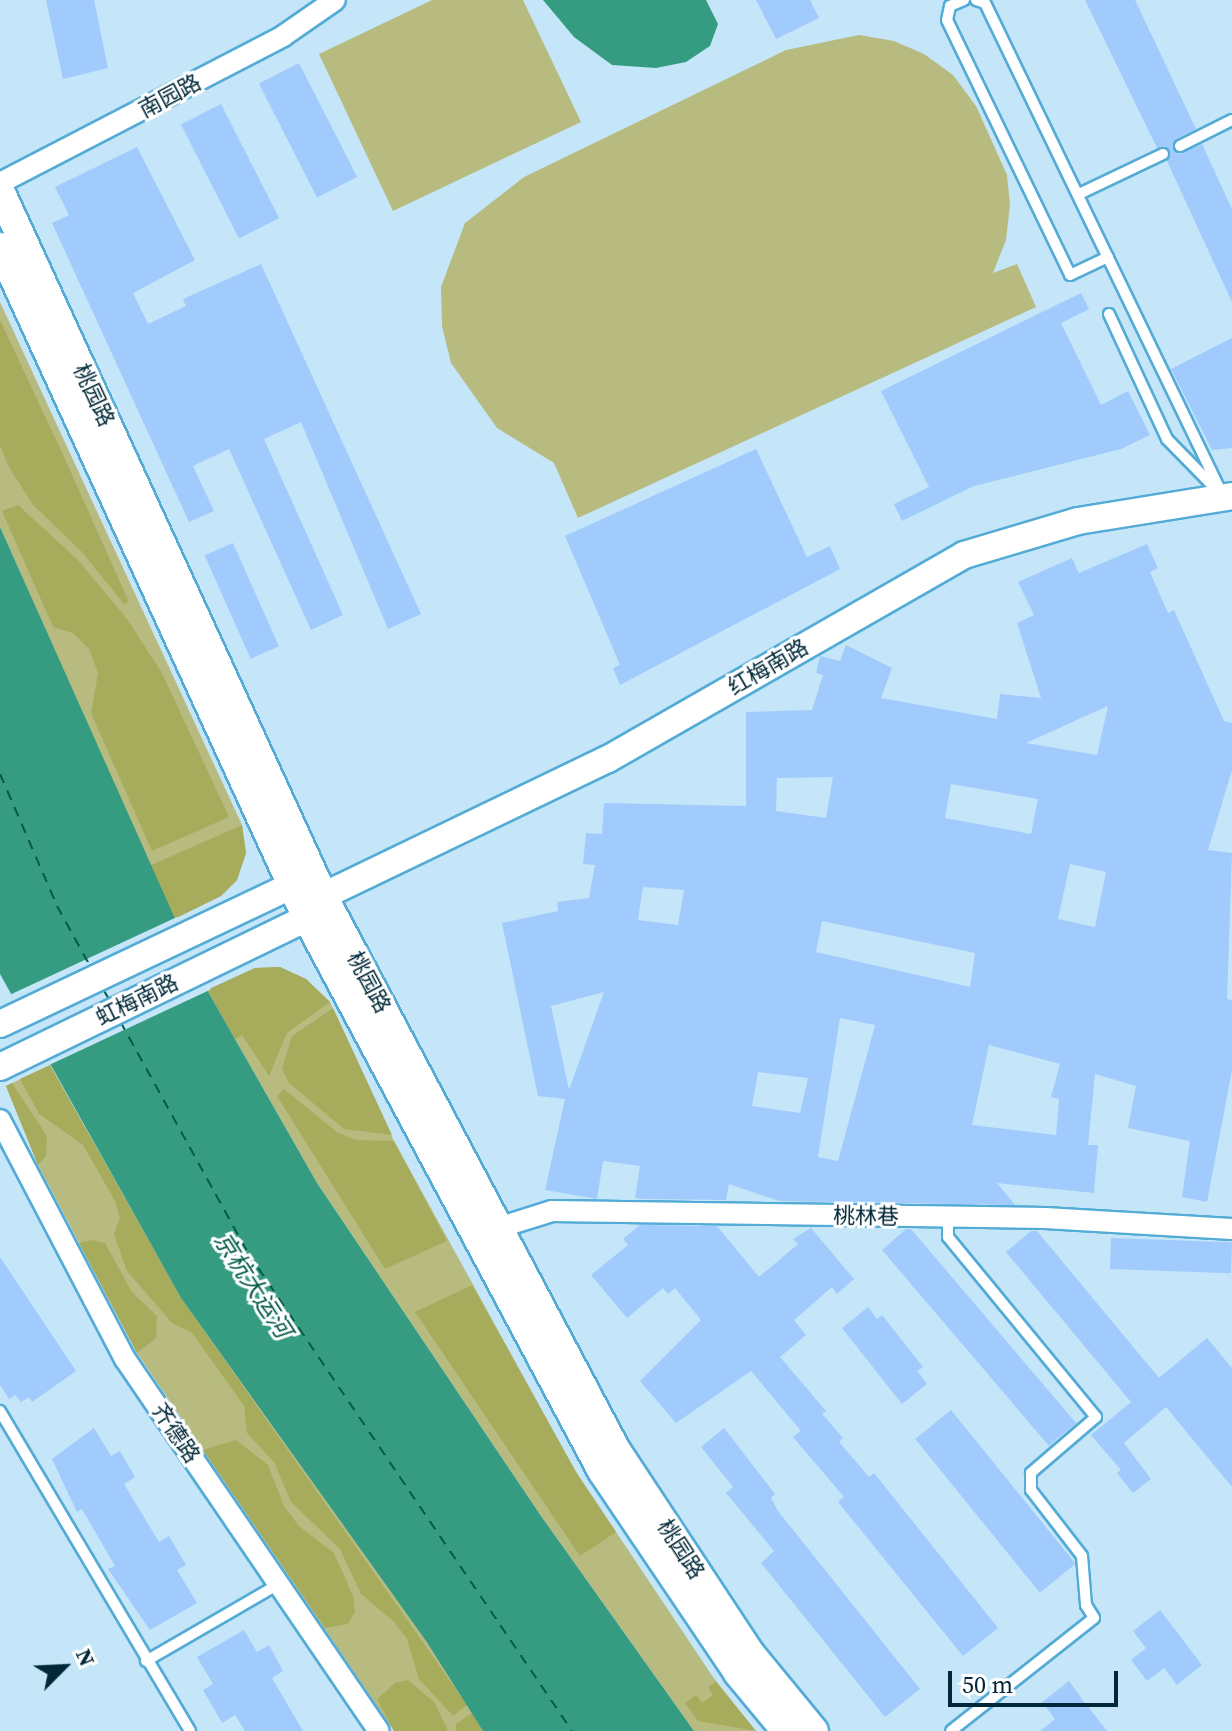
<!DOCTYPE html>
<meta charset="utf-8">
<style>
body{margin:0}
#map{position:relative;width:1232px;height:1731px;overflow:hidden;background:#c5e6f8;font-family:"Source Serif 4","Noto Sans SC",serif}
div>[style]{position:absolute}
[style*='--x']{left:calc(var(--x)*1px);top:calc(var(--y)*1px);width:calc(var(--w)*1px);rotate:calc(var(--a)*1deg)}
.green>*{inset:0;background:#b7bb80}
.forest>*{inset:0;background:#a7ac5d}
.water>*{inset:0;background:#369c81}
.pier>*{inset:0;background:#c5e6f8;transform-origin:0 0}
.ferry>*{height:2px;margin-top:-1px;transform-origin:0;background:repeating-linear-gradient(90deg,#035a47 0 10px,transparent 0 18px)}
.building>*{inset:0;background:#a0cbfc;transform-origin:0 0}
.roads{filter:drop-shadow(2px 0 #53abd6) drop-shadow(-2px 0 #53abd6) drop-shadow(0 2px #53abd6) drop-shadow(0 -2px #53abd6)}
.service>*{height:10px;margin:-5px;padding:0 5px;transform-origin:5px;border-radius:5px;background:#fff}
.minor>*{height:20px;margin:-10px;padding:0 10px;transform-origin:10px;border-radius:10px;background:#fff}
.tertiary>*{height:26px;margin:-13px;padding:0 13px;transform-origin:13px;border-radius:13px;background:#fff}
.secondary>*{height:28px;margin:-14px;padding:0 14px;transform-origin:14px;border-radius:14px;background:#fff}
span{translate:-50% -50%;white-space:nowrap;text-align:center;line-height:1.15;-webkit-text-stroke:6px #fff;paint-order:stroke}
.street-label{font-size:22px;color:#002838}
.water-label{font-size:24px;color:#035a47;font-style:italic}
.north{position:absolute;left:24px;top:1627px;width:80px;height:80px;-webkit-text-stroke:6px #fff;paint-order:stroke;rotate:66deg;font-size:22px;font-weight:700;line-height:32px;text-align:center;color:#002838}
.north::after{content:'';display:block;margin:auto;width:28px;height:36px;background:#002838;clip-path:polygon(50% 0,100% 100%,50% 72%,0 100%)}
.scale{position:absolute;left:948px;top:1671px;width:170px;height:36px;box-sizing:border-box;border:4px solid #002838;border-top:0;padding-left:10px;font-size:24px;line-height:28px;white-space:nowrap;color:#002838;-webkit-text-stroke:6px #fff;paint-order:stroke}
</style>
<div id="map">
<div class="green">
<div style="clip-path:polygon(432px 0,523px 0,581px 122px,393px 211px,319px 54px)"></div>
<div style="clip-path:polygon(859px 35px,894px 41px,924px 54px,953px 75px,976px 106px,1007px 175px,1010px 205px,1006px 240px,993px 273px,1017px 264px,1036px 307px,578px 518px,554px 463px,497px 428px,451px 363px,442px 326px,441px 287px,465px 223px,524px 177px,786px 50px)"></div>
<div style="clip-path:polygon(0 302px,242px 825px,246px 853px,237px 880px,221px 896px,174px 919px,0 527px)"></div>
<div style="clip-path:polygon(280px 967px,306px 979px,330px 1002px,394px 1141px,576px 1472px,713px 1677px,756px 1731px,694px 1731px,541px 1516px,317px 1183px,207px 990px,255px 968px)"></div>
<div style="clip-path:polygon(50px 1065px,181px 1298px,426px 1641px,483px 1731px,394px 1731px,137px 1353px,38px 1165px,6px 1086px)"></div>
</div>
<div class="forest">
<div style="clip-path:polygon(0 320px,65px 459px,129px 602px,124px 604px,81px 551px,33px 505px,10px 469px,0 446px)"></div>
<div style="clip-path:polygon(18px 505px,78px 560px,127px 619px,162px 673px,229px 817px,152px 851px,91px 713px,98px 673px,89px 649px,73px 633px,53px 627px,2px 511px)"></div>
<div style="clip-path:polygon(242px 825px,246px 853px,237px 880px,221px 896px,174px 919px,149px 866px)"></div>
<div style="clip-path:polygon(280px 967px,306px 979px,330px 1002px,287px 1033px,269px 1076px,242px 1035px,235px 1039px,207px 990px,255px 968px)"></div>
<div style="clip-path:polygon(333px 1008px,392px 1135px,344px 1129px,289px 1083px,282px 1069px,292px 1036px)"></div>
<div style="clip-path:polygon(50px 1065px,181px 1298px,467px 1705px,453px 1716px,419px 1679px,407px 1639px,394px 1622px,361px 1594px,340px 1549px,291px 1502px,274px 1462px,247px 1433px,244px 1406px,192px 1333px,172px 1323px,127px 1271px,114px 1234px,120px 1218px,115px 1201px,83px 1145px,39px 1114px,20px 1079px)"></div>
<div style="clip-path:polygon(12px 1083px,47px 1136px,46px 1156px,38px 1165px,6px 1086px)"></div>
<div style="clip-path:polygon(284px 1089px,337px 1132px,356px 1140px,394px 1141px,447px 1241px,385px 1269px,277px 1096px)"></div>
<div style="clip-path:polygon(92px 1240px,105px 1243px,132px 1292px,157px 1316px,156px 1338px,137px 1353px,79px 1243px)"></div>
<div style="clip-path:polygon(472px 1285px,576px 1472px,616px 1532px,580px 1556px,415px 1312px)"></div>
<div style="clip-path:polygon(236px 1440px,268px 1465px,284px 1506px,299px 1526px,334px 1553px,353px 1596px,355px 1612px,348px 1624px,325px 1628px,203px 1450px)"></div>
<div style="clip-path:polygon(408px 1680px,435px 1703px,448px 1731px,394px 1731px,377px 1699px,395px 1683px)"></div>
<div style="clip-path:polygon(716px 1682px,756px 1731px,698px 1721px,685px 1703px,696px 1695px,702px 1703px,713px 1695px,708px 1687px)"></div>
<div style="clip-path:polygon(472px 1713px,483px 1731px,456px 1731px,456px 1724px)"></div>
</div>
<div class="water">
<div style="clip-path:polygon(543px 0,706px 0,718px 24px,710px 46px,686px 62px,656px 68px,612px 65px,574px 37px)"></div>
<div style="clip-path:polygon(0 527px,207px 990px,317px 1183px,541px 1516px,694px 1731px,483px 1731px,426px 1641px,181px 1298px,0 974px)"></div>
</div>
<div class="pier">
<div style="left:177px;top:917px;width:80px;height:189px;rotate:65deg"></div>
</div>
<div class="ferry">
<div style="--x:0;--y:774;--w:144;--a:66.6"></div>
<div style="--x:57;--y:906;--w:68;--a:61.2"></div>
<div style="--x:103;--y:989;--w:14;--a:60"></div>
<div style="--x:120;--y:1021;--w:265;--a:61.1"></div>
<div style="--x:248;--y:1253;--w:577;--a:55.87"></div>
</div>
<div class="building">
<div style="clip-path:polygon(46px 0,94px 0,108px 68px,63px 79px)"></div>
<div style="clip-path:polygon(756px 0,810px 0,819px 18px,776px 39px)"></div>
<div style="clip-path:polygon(1085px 0,1135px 0,1196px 129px,1176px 139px,1173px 149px,1180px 154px,1202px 144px,1232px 209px,1232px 302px,1167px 161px,1170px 150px,1157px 148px)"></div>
<div style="left:299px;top:63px;width:128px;height:45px;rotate:63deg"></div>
<div style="left:221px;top:104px;width:128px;height:45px;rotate:63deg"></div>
<div style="clip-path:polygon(137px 147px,195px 260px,133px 293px,148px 324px,186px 306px,183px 299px,261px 264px,421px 614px,388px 629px,301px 422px,264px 439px,343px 615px,311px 630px,229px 449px,193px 466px,214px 511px,189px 522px,52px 223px,69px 215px,55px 187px)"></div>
<div style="clip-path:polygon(1081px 293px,1089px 309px,1061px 323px,1101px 405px,1128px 391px,1150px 435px,1121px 449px,974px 486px,902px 521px,894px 504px,929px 487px,881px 391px)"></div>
<div style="clip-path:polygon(1232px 338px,1232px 448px,1212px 450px,1171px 369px)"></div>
<div style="clip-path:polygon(756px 449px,807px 557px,830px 546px,840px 569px,620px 685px,613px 668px,620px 665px,565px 536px)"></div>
<div style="left:233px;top:543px;width:113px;height:31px;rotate:66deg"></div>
<div style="clip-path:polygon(evenodd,1147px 544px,1158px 568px,1150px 572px,1168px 613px,1174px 610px,1224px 721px,1232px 723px,1232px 770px,1208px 850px,1232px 853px,1227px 999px,1232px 1000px,1232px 1070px,1207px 1202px,1182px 1197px,1190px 1141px,1128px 1128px,1136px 1086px,1095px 1074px,1088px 1145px,1098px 1145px,1094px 1193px,997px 1183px,1015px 1205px,779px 1201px,729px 1184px,726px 1200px,641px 1199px,635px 1198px,640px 1166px,603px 1161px,597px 1199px,545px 1190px,565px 1099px,538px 1096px,502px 923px,558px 911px,557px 902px,589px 898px,595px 865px,583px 864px,586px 833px,602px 834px,604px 803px,746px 806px,746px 712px,812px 710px,823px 675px,816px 673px,820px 656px,840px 661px,846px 645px,892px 668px,881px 698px,997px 719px,1000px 694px,1041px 698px,1017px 623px,1034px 615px,1018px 582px,1072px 558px,1079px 573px,1147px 544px,1108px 706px,1097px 755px,1026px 743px,1108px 706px,1147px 544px,833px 777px,826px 818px,776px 811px,777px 778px,833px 777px,1147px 544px,951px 784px,1038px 799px,1031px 834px,945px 818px,951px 784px,1147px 544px,1070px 864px,1106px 872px,1095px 927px,1058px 919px,1070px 864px,1147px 544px,643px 887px,684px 890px,678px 925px,638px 920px,643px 887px,1147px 544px,822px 921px,975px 953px,970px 987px,816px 952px,822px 921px,1147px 544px,604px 992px,569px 1090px,551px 1006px,604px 992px,1147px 544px,840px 1018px,875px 1025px,838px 1161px,818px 1157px,840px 1018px,1147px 544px,989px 1045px,1060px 1064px,1051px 1097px,1059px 1099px,1056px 1135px,972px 1125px,989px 1045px,1147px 544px,758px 1072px,808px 1078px,800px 1113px,752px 1106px,758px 1072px)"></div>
<div style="clip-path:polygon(640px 1225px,717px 1226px,759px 1277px,798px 1244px,793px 1239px,811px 1228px,854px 1279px,837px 1294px,832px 1287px,794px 1320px,806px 1335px,780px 1357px,826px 1411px,822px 1414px,843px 1438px,839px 1442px,869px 1477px,874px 1473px,998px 1628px,963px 1656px,838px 1502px,844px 1497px,793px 1437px,801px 1431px,751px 1371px,676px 1423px,640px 1381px,701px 1320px,675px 1288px,668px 1294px,663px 1288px,627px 1318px,591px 1275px,628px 1245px,623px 1239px)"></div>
<div style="clip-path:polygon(906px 1229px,911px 1229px,1076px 1423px,1049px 1446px,882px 1250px)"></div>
<div style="clip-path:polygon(1031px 1231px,1037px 1231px,1159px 1378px,1207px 1338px,1232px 1368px,1232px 1487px,1166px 1407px,1124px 1443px,1151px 1479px,1133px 1493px,1117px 1473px,1121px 1470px,1091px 1435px,1131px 1402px,1006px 1252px)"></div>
<div style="left:1111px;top:1238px;width:121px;height:31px;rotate:2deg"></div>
<div style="clip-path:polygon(0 1257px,76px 1371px,32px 1402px,29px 1397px,21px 1402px,15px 1395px,9px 1399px,0 1385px)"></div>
<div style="clip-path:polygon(868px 1307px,877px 1319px,882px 1315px,923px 1367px,917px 1371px,927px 1384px,902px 1404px,842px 1328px)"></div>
<div style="left:951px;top:1410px;width:198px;height:46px;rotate:51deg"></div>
<div style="clip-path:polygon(94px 1428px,111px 1456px,120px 1451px,135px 1477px,124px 1484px,159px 1542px,169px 1536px,186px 1565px,177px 1570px,197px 1603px,150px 1630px,108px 1569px,115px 1566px,82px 1509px,77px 1512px,52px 1459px)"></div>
<div style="clip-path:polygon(724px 1428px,775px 1494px,771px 1498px,778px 1511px,920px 1689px,885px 1717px,761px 1563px,774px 1551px,726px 1493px,733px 1487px,701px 1447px)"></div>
<div style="clip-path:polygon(1160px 1610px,1202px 1665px,1177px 1685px,1164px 1668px,1147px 1681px,1131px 1660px,1146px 1648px,1133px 1631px)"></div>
<div style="clip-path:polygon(244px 1630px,257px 1652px,269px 1645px,283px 1671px,272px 1678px,303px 1731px,245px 1731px,235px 1715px,222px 1723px,203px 1690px,213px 1684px,197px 1657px)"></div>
<div style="clip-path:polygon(1069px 1681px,1085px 1703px,1107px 1731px,1040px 1731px,1055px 1719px,1042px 1702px)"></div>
</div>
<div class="roads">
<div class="service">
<div style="--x:964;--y:0;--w:15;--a:157"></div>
<div style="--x:950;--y:6;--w:14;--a:102"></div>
<div style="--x:947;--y:20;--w:283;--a:64.2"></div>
<div style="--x:1070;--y:275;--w:42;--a:-25.3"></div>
<div style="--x:976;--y:0;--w:9;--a:18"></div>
<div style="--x:985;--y:3;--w:547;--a:64.23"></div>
<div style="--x:1180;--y:146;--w:58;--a:-26.6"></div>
<div style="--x:1079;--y:194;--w:93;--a:-25.5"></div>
<div style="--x:1109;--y:314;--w:138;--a:65.1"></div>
<div style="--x:1167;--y:439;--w:71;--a:45.6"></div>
<div style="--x:948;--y:1217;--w:20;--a:90"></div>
<div style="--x:948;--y:1237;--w:233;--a:50.6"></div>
<div style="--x:1096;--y:1417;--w:86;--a:139.3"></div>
<div style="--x:1031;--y:1473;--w:17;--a:90"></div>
<div style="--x:1031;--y:1490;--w:83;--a:52.3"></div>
<div style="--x:1082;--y:1556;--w:49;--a:85.3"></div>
<div style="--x:1086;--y:1605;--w:15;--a:58"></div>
<div style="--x:1094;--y:1618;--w:182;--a:141.7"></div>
<div style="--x:0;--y:1411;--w:372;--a:59.3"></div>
<div style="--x:146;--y:1661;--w:154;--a:-30.1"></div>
</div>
<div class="minor">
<div style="--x:0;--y:183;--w:319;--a:-27.4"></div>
<div style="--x:283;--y:36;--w:63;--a:-34.7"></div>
<div style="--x:0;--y:1120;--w:270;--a:62.4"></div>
<div style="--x:125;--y:1359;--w:450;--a:55.7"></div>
<div style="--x:501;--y:1227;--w:53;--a:-17.4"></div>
<div style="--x:552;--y:1211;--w:493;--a:0.8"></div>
<div style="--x:1045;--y:1218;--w:187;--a:3.4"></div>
</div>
<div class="tertiary">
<div style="--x:0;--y:1024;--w:322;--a:-25.4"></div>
<div style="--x:291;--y:886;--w:22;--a:18"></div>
<div style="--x:0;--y:1067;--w:341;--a:-25.9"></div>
<div style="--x:307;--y:918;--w:27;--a:-54"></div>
<div style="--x:323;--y:896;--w:316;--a:-25.7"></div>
<div style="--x:608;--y:759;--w:410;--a:-29.8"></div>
<div style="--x:964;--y:555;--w:119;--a:-16.6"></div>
<div style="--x:1078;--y:521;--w:156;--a:-9.2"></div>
</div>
<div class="secondary">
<div style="--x:0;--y:191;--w:775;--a:65.38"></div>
<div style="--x:323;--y:896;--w:627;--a:62.13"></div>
<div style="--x:616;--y:1450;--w:242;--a:56.6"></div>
<div style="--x:749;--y:1652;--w:102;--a:50.6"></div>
<div style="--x:0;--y:247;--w:738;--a:65.41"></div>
<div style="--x:307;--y:918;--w:627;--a:61.92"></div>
<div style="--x:602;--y:1471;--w:244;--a:56"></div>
<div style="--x:738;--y:1673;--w:75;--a:50.4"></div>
</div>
</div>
<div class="street-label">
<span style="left:170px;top:96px;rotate:-28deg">南园路</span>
<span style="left:94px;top:395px;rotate:65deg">桃园路</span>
<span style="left:768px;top:667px;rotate:-30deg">红梅南路</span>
<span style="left:369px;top:982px;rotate:62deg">桃园路</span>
<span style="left:137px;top:1000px;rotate:-26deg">虹梅南路</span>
<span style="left:866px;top:1216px;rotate:1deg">桃林巷</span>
<span style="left:176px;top:1433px;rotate:56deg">齐德路</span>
<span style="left:681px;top:1549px;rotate:57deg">桃园路</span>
</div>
<div class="water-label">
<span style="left:253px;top:1285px;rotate:57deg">京杭大运河</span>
</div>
<div class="north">N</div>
<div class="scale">50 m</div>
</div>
